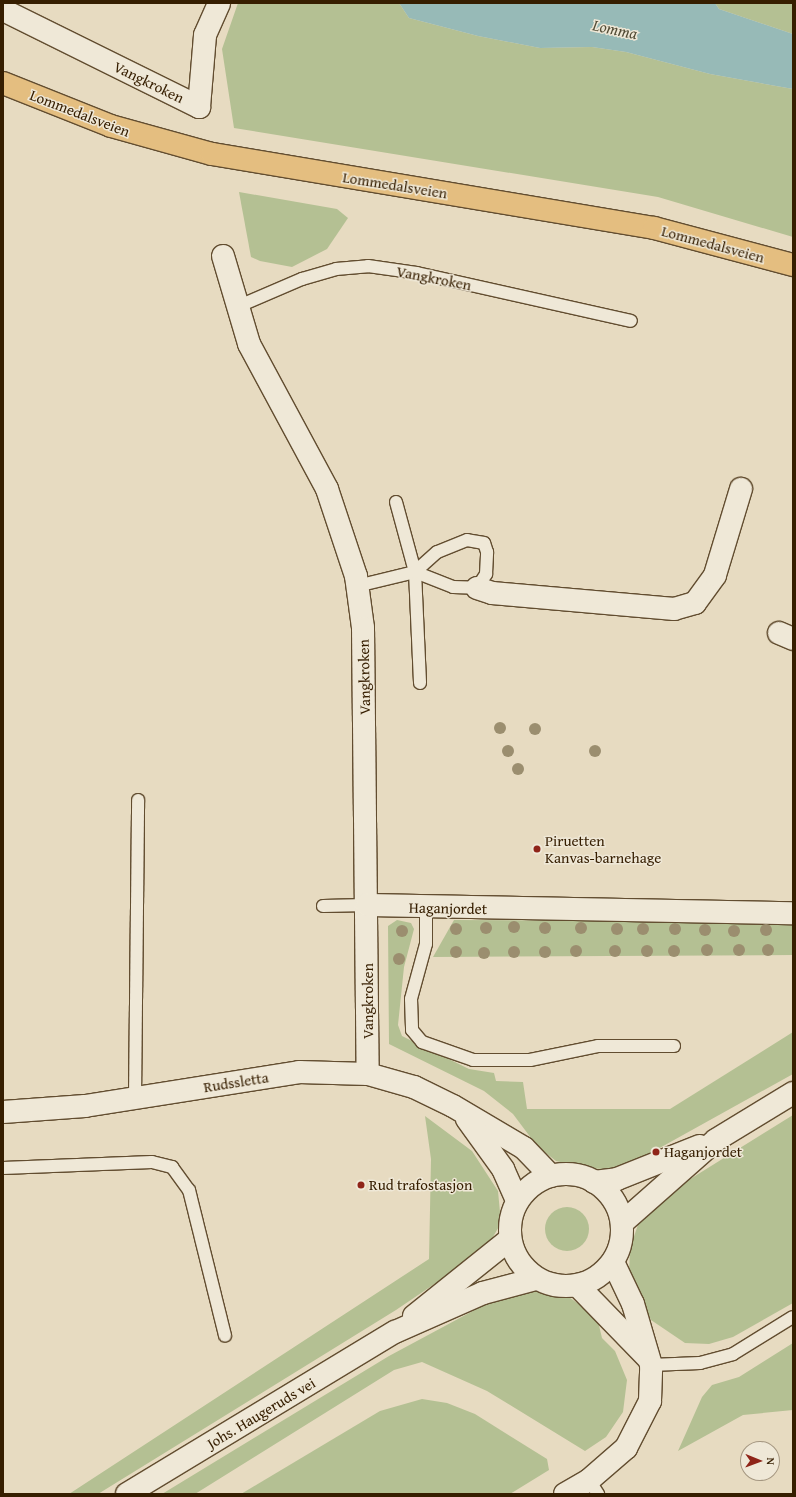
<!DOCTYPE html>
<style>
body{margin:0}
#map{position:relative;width:796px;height:1497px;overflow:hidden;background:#e7dbc1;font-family:"Gentium Book Plus",serif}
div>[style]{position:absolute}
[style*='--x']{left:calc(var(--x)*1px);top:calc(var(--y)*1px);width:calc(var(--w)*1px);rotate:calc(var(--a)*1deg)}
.green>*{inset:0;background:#b4c093}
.round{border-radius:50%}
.water>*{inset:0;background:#97bab7}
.roads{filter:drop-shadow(1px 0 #624d30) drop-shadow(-1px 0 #624d30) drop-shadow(0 1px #624d30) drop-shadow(0 -1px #624d30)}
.service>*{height:12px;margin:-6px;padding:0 6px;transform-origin:6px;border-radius:6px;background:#efe8d7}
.minor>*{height:22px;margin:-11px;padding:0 11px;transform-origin:11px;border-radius:11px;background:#efe8d7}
.secondary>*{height:22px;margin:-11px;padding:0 11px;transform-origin:11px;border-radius:11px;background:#efe8d7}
.secondary>.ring{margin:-11px;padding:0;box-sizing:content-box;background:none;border:22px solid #efe8d7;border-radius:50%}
.primary>*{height:22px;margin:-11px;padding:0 11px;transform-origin:11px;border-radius:11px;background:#e4be80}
.trees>*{width:12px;height:12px;margin:-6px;border-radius:50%;background:#9b8e6f}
.dots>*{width:11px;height:11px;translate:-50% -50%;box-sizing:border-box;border:2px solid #efe8d7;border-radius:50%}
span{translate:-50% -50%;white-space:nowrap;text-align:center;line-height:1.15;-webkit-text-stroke:3px #efe8d7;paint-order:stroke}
.street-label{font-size:15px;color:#361e00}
.poi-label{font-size:15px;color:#361e00}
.left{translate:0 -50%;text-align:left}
.water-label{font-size:16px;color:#534d37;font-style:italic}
.frame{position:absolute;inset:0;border:4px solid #361e00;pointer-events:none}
.north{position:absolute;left:740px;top:1441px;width:40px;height:40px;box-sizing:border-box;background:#efe8d7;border:1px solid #a59781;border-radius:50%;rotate:91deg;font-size:11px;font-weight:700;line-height:16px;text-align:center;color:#361e00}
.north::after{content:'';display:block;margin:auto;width:14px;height:18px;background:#8f2418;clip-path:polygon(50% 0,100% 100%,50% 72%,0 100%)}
</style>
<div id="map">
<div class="green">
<div style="clip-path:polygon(238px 3px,399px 3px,409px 18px,478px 36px,540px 48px,592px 47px,626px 52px,710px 74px,793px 89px,793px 237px,658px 197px,234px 128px,222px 49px)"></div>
<div style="clip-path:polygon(715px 3px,793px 3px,793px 34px,719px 9px)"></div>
<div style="clip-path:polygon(239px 192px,337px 209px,348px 218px,327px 249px,292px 267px,260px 261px,251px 257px)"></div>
<div style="clip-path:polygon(397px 920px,411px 923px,414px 929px,404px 967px,398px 1025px,402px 1036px,469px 1069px,494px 1073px,496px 1081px,523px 1082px,527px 1109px,670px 1109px,793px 1032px,793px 1074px,620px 1170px,586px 1168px,556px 1161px,537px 1146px,513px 1114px,484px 1091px,389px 1044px,388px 926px)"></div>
<div style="clip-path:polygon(454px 920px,793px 922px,793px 955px,433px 957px)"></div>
<div style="clip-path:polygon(793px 1115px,793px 1303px,733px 1337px,709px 1344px,685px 1343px,651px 1320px,629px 1275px,630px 1248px,641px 1216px,671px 1191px)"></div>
<div style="clip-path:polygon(425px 1116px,472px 1151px,498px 1191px,501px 1223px,486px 1249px,396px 1310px,98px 1494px,69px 1494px,429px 1259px,431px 1159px)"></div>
<div class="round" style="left:545px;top:1207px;width:44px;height:44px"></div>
<div style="clip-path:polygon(541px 1288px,566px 1295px,597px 1317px,602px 1338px,615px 1351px,627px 1380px,623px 1412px,606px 1437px,585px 1451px,487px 1391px,422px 1362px,394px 1370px,195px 1494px,162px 1494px,389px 1356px,497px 1298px)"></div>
<div style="clip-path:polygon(793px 1343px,793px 1410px,743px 1415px,678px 1451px,702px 1397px,712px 1385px,739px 1377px)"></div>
<div style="clip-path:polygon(422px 1399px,447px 1403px,475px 1414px,547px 1459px,549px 1470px,510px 1494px,241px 1494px,380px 1411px)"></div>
</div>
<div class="water">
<div style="clip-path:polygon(399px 3px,715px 3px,719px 9px,793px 34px,793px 89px,710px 74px,626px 52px,592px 47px,540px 48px,478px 36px,409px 18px)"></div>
</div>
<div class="roads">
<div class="service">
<div style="--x:239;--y:306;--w:69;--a:-23.2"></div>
<div style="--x:302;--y:279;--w:35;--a:-16"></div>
<div style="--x:336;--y:269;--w:32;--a:-5"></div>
<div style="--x:368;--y:266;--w:49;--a:8.1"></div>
<div style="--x:417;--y:273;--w:219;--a:12.6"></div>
<div style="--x:396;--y:502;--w:73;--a:74.8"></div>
<div style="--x:415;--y:572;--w:111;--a:87.4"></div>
<div style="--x:357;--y:586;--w:60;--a:-13.6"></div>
<div style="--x:415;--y:572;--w:41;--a:21.5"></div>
<div style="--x:453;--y:587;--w:24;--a:2"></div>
<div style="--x:477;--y:588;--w:17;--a:-57"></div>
<div style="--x:486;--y:574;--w:22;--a:-87"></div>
<div style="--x:487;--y:552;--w:9;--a:-108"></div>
<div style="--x:484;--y:543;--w:17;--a:-170"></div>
<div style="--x:467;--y:540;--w:32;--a:158"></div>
<div style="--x:437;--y:552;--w:30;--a:138"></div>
<div style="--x:323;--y:906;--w:44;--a:-1.3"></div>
<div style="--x:426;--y:908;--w:36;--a:90"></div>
<div style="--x:426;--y:944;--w:57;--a:105.3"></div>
<div style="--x:411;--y:999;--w:31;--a:88"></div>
<div style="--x:412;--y:1030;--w:16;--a:50"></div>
<div style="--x:422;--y:1042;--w:54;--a:19.4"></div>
<div style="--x:473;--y:1060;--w:57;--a:0"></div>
<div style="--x:530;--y:1060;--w:69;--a:-11.6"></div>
<div style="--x:598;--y:1046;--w:76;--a:0"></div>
<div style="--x:135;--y:1098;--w:298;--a:-89.4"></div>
<div style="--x:3;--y:1168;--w:149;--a:-2.3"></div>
<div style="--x:152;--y:1162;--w:21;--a:14"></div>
<div style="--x:172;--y:1167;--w:29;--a:54"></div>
<div style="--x:189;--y:1190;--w:150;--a:76.1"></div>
<div style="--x:651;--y:1365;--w:49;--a:-2.3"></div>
<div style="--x:700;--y:1363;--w:34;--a:-15"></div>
<div style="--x:733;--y:1354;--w:70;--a:-31.7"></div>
<div style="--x:589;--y:1480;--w:17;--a:57"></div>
</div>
<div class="minor">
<div style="--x:3;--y:10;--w:219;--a:26.3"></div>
<div style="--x:199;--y:107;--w:72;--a:-85.2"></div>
<div style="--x:205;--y:35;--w:35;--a:-66"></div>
<div style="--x:223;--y:256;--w:92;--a:73.5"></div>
<div style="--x:249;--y:344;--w:165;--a:61.7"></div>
<div style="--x:327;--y:489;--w:92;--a:71.6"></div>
<div style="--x:356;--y:576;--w:52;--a:82.3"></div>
<div style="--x:363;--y:628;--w:446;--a:89.4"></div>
<div style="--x:477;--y:588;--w:16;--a:18"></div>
<div style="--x:492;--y:593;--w:183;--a:5"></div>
<div style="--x:674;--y:609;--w:22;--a:-16"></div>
<div style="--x:695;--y:603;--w:34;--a:-54"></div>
<div style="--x:715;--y:575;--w:90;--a:-73.2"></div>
<div style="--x:779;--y:633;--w:15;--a:23"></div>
<div style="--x:367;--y:905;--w:426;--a:1.1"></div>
<div style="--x:3;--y:1112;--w:82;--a:-4.2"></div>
<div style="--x:85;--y:1106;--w:217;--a:-9"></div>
<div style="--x:299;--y:1072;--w:69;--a:1.7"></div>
<div style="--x:368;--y:1074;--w:48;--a:15.8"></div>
<div style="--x:414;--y:1087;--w:43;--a:26"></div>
<div style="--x:453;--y:1106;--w:82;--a:30.6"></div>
<div style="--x:524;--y:1148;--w:39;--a:46"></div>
<div style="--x:467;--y:1119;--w:62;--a:54.2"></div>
<div style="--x:503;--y:1169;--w:35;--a:66"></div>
<div style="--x:578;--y:1286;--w:99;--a:45.8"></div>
<div style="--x:565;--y:1494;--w:28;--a:-30"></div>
<div style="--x:589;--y:1480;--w:49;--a:-40.9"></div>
<div style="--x:626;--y:1448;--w:53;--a:-62.9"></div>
<div style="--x:650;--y:1401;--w:36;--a:-88"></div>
<div style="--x:651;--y:1365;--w:64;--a:-106.4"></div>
<div style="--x:633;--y:1304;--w:47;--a:-115.5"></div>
</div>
<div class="secondary">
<div class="ring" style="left:510px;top:1174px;width:90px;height:90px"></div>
<div style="--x:594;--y:1182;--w:23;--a:-7"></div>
<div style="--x:617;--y:1179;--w:89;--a:-21.7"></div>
<div style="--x:622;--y:1223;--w:125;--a:-41.4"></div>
<div style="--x:716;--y:1140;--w:90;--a:-31.4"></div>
<div style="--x:414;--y:1316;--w:123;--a:-38.7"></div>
<div style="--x:127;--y:1494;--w:313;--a:-31.2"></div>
<div style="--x:395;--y:1332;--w:96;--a:-23.9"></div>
<div style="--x:483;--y:1293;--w:55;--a:-14.8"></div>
</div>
<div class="primary">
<div style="--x:3;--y:83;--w:116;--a:21.7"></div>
<div style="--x:111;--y:126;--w:105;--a:15.5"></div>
<div style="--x:212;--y:154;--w:448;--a:9.5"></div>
<div style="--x:654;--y:228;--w:144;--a:14.9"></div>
</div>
</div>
<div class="trees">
<div style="left:500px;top:728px"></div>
<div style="left:535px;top:729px"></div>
<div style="left:508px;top:751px"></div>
<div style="left:595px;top:751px"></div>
<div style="left:518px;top:769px"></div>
<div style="left:514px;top:927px"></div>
<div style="left:486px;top:928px"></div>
<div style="left:545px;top:928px"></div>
<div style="left:581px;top:928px"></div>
<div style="left:456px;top:929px"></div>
<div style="left:617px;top:929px"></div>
<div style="left:643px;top:929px"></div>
<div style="left:675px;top:929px"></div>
<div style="left:705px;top:930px"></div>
<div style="left:766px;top:930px"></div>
<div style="left:402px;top:931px"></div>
<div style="left:734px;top:931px"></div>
<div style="left:707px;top:950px"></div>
<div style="left:739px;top:950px"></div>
<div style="left:768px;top:950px"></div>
<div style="left:576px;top:951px"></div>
<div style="left:615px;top:951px"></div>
<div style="left:647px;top:951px"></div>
<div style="left:674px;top:951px"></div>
<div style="left:456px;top:952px"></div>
<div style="left:514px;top:952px"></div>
<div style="left:545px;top:952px"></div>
<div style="left:484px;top:953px"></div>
<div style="left:399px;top:959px"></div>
</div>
<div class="dots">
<div style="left:537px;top:849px;background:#8f2418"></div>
<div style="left:656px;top:1152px;background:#8f2418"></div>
<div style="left:361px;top:1185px;background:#8f2418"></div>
</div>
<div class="street-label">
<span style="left:149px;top:82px;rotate:26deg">Vangkroken</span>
<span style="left:80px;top:113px;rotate:21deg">Lommedalsveien</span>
<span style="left:395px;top:185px;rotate:9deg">Lommedalsveien</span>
<span style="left:713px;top:244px;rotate:15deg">Lommedalsveien</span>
<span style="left:434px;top:278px;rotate:11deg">Vangkroken</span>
<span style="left:364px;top:677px;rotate:-91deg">Vangkroken</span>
<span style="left:448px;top:908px;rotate:1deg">Haganjordet</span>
<span style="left:368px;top:1001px;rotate:-90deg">Vangkroken</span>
<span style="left:236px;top:1082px;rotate:-9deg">Rudssletta</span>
<span style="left:261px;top:1413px;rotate:-31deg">Johs. Haugeruds vei</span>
</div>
<div class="poi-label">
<span class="left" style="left:545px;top:849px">Piruetten<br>Kanvas-barnehage</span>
<span class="left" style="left:664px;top:1152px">Haganjordet</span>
<span class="left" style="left:369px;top:1185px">Rud trafostasjon</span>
</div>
<div class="water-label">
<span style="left:615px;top:29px;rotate:12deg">Lomma</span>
</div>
<div class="frame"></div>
<div class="north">N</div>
</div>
